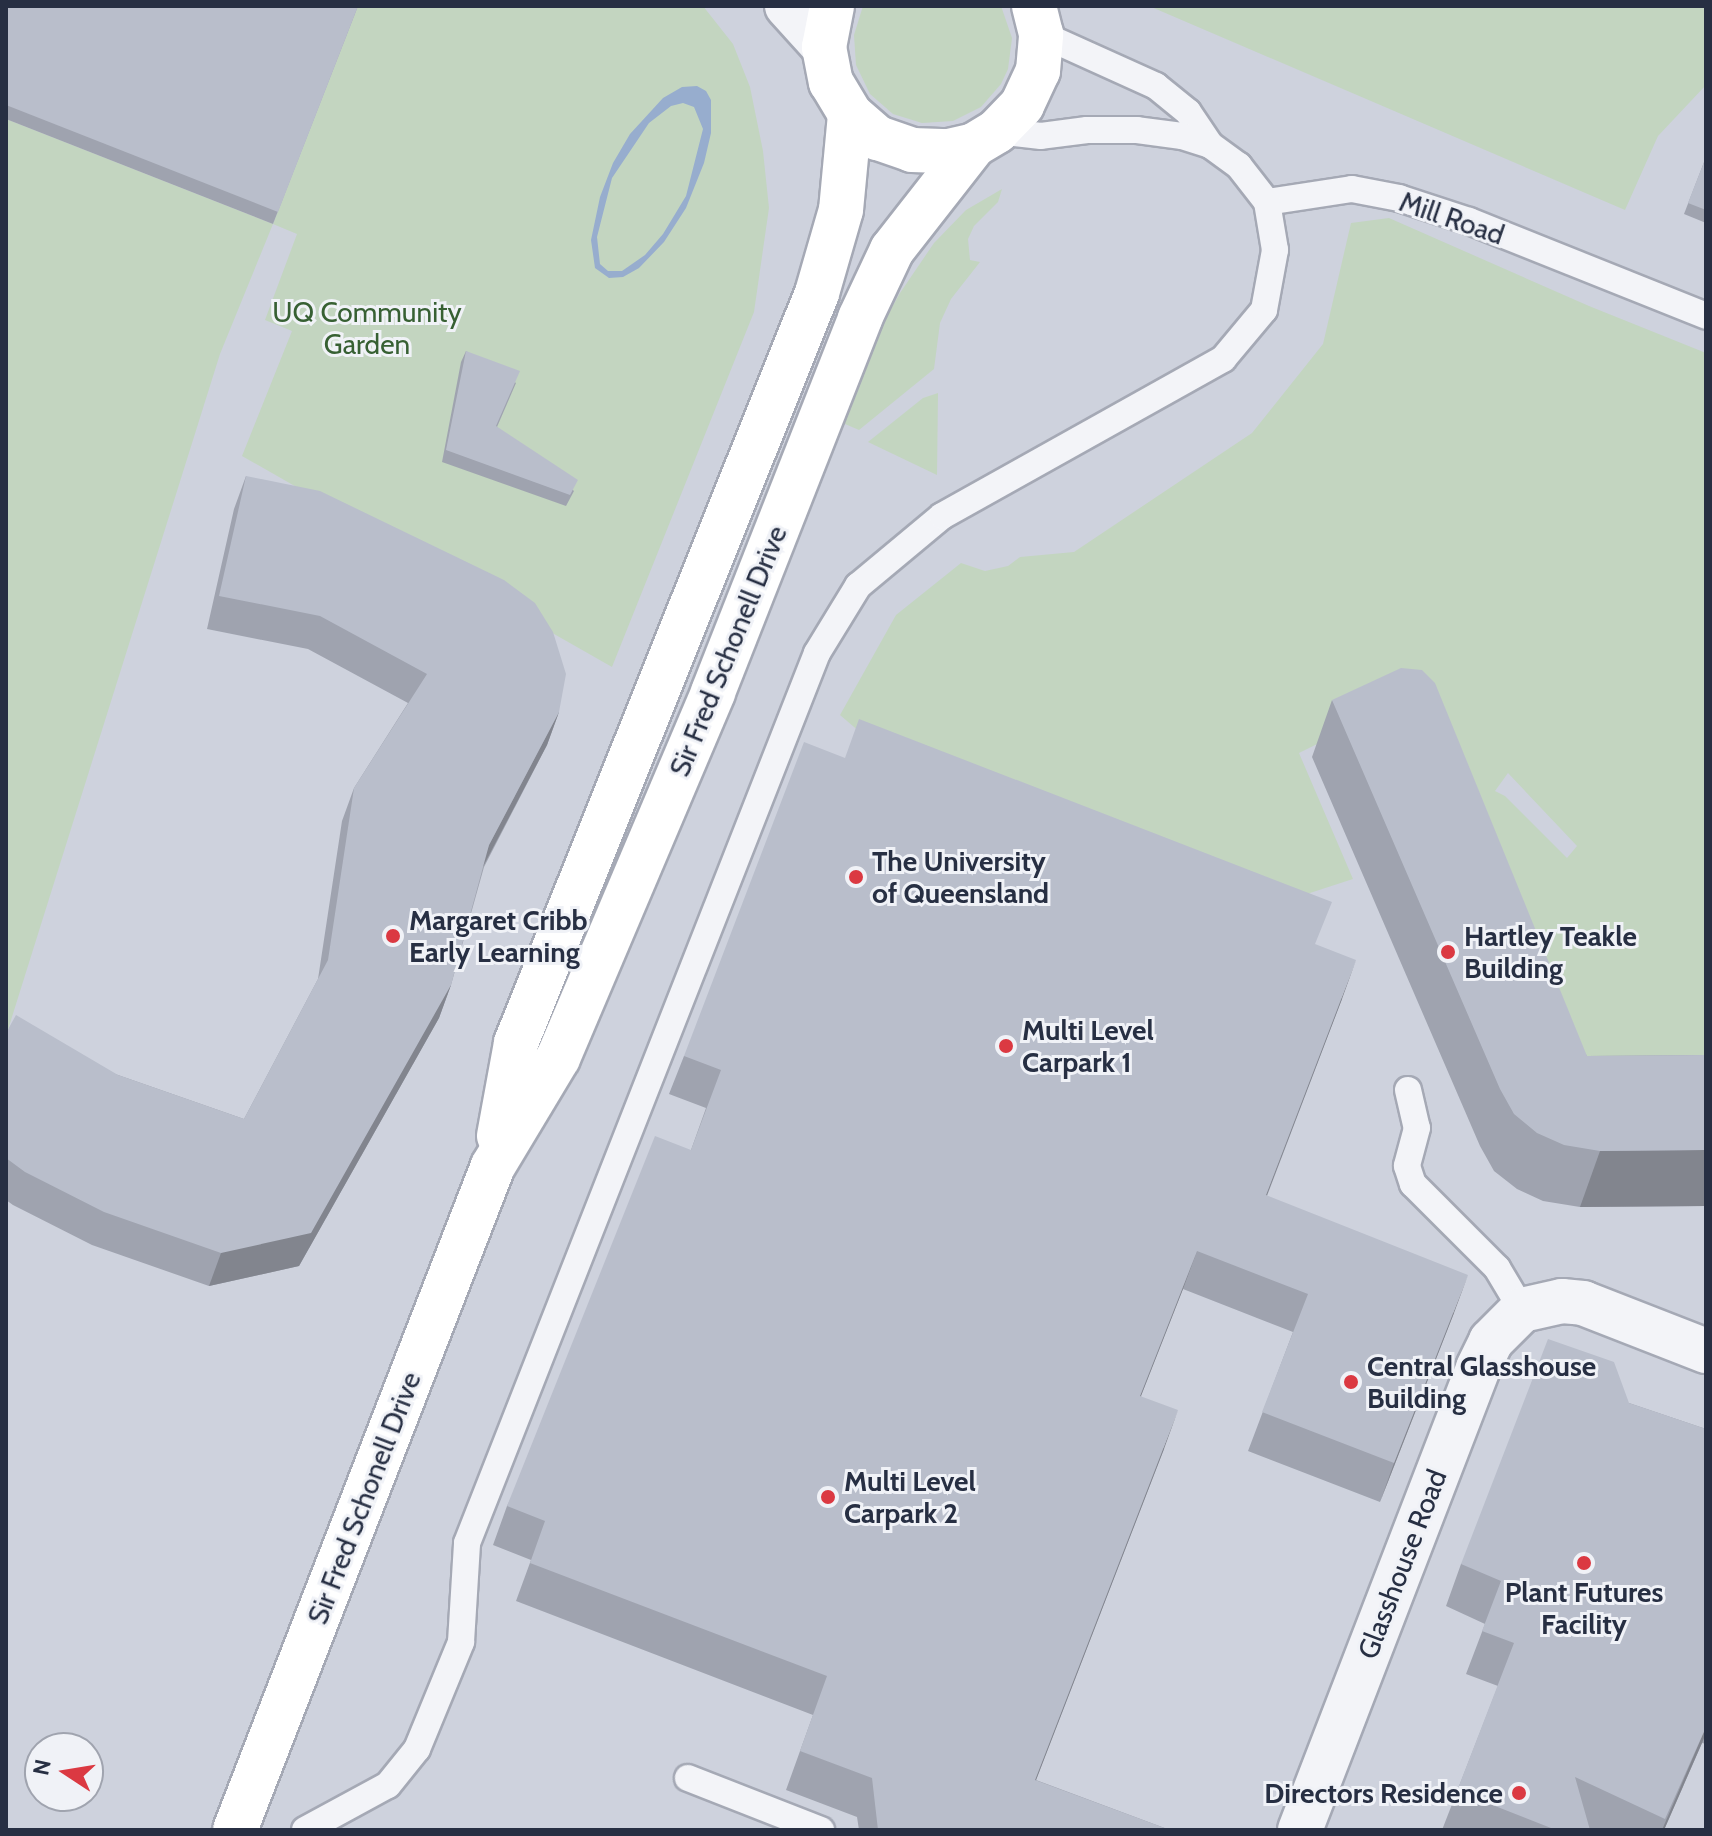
<!DOCTYPE html>
<style>
body{margin:0}
#map{position:relative;width:1712px;height:1836px;overflow:hidden;background:#e0e3ea;font-family:Cabin,sans-serif}
div>[style]{position:absolute}
[style*='--x']{left:calc(var(--x)*1px);top:calc(var(--y)*1px);width:calc(var(--w)*1px);rotate:calc(var(--a)*1deg)}
.built>*{inset:0;background:#ced2dd}
.green>*{inset:0;background:#c3d5c0}
.water>*{inset:0;background:#97adce}
.roads{filter:drop-shadow(2px 0 #a5a9b5) drop-shadow(-2px 0 #a5a9b5) drop-shadow(0 2px #a5a9b5) drop-shadow(0 -2px #a5a9b5)}
.lane>*{height:26px;margin:-13px;padding:0 13px;transform-origin:13px;border-radius:13px;background:#f3f4f8}
.street>*{height:44px;margin:-22px;padding:0 22px;transform-origin:22px;border-radius:22px;background:#f3f4f8}
.secondary>*{height:44px;margin:-22px;padding:0 22px;transform-origin:22px;border-radius:22px;background:#fff}
.wall>*{inset:0;background:#9fa3af}
.shaded-wall>*{inset:0;background:#82858e}
.building>*{inset:0;background:#b9becb}
.dots>*{width:22px;height:22px;translate:-50% -50%;box-sizing:border-box;border:4px solid #f0f2f7;border-radius:50%}
span{translate:-50% -50%;white-space:nowrap;text-align:center;line-height:1.15;-webkit-text-stroke:6px #f0f2f7;paint-order:stroke}
.street-label{font-size:28px;color:#272f43}
.park-label{font-size:28px;color:#376033}
.poi-label{font-size:28px;color:#272f43;font-weight:700}
.left{translate:0 -50%;text-align:left}
.right{translate:-100% -50%;text-align:right}
.frame{position:absolute;inset:0;border:8px solid #272f43;pointer-events:none}
.north{position:absolute;left:24px;top:1732px;width:80px;height:80px;box-sizing:border-box;background:#f0f2f7;border:2px solid #a0a4af;border-radius:50%;rotate:282deg;font-size:22px;font-weight:700;line-height:32px;text-align:center;color:#272f43}
.north::after{content:'';display:block;margin:auto;width:28px;height:36px;background:#db3942;clip-path:polygon(50% 0,100% 100%,50% 72%,0 100%)}
</style>
<div id="map">
<div class="built">
<div style="clip-path:polygon(evenodd,6px 6px,1706px 6px,1706px 1830px,6px 1830px,6px 6px,40px 1748px,88px 1748px,88px 1796px,40px 1796px,40px 1748px)"></div>
</div>
<div class="green">
<div style="clip-path:polygon(358px 6px,703px 6px,733px 44px,750px 87px,763px 151px,769px 208px,754px 312px,612px 667px,242px 456px,292px 331px,265px 320px,297px 234px,273px 224px,220px 354px,6px 1036px,6px 119px,273px 224px)"></div>
<div style="clip-path:polygon(863px 6px,1001px 6px,1012px 38px,1008px 69px,1001px 84px,981px 107px,953px 121px,922px 123px,893px 114px,870px 94px,856px 65px,854px 35px)"></div>
<div style="clip-path:polygon(1149px 6px,1706px 6px,1706px 85px,1658px 136px,1625px 210px)"></div>
<div style="clip-path:polygon(1002px 189px,998px 202px,974px 226px,968px 239px,970px 260px,980px 262px,951px 299px,940px 323px,934px 369px,859px 430px,838px 421px,878px 332px,900px 293px,934px 243px,966px 210px)"></div>
<div style="clip-path:polygon(evenodd,1389px 218px,1589px 306px,1706px 353px,1706px 1111px,1567px 1112px,1386px 710px,1299px 753px,1353px 879px,1273px 905px,895px 762px,840px 715px,896px 615px,961px 563px,985px 571px,1008px 566px,1020px 557px,1074px 552px,1252px 433px,1323px 344px,1351px 223px,1389px 218px,1508px 773px,1577px 846px,1567px 858px,1505px 796px,1495px 791px,1508px 773px)"></div>
<div style="clip-path:polygon(938px 393px,937px 475px,868px 442px,923px 398px)"></div>
</div>
<div class="water">
<div style="clip-path:polygon(evenodd,697px 86px,706px 91px,711px 100px,711px 133px,704px 163px,686px 208px,664px 242px,639px 268px,623px 277px,609px 278px,595px 268px,591px 240px,600px 197px,613px 163px,630px 134px,663px 98px,682px 87px,697px 86px,683px 103px,694px 107px,703px 129px,686px 196px,663px 234px,645px 255px,622px 271px,608px 271px,600px 264px,597px 237px,612px 178px,649px 123px,671px 106px,683px 103px)"></div>
</div>
<div class="roads">
<div class="lane">
<div style="--x:1041;--y:34;--w:126;--a:24.3"></div>
<div style="--x:1156;--y:86;--w:41;--a:39.1"></div>
<div style="--x:1188;--y:112;--w:40;--a:56"></div>
<div style="--x:1267;--y:202;--w:86;--a:-8.7"></div>
<div style="--x:1352;--y:189;--w:48;--a:10.8"></div>
<div style="--x:1399;--y:198;--w:74;--a:18.2"></div>
<div style="--x:1469;--y:221;--w:255;--a:21.8"></div>
<div style="--x:1408;--y:1090;--w:39;--a:77"></div>
<div style="--x:1417;--y:1128;--w:39;--a:105"></div>
<div style="--x:1407;--y:1166;--w:19;--a:72"></div>
<div style="--x:1413;--y:1184;--w:119;--a:45"></div>
<div style="--x:1497;--y:1268;--w:49;--a:59.2"></div>
<div style="--x:688;--y:1778;--w:143;--a:21.4"></div>
<div style="--x:305;--y:1830;--w:94;--a:-28.5"></div>
<div style="--x:388;--y:1785;--w:46;--a:-51.1"></div>
<div style="--x:417;--y:1749;--w:116;--a:-67.6"></div>
<div style="--x:461;--y:1642;--w:99;--a:-86.5"></div>
<div style="--x:467;--y:1543;--w:956;--a:-68.53"></div>
<div style="--x:817;--y:653;--w:79;--a:-58.5"></div>
<div style="--x:858;--y:586;--w:109;--a:-39.8"></div>
<div style="--x:942;--y:516;--w:322;--a:-29.2"></div>
<div style="--x:1223;--y:359;--w:64;--a:-50.1"></div>
<div style="--x:1264;--y:310;--w:61;--a:-79.6"></div>
<div style="--x:1275;--y:250;--w:49;--a:-99.5"></div>
<div style="--x:1267;--y:202;--w:46;--a:-127.9"></div>
<div style="--x:1239;--y:166;--w:36;--a:-144"></div>
<div style="--x:1210;--y:145;--w:29;--a:-162"></div>
<div style="--x:1182;--y:136;--w:45;--a:-172.4"></div>
<div style="--x:1137;--y:130;--w:50;--a:180"></div>
<div style="--x:1087;--y:130;--w:46;--a:172.6"></div>
<div style="--x:1041;--y:136;--w:44;--a:-173.5"></div>
</div>
<div class="street">
<div style="--x:787;--y:6;--w:55;--a:47.9"></div>
<div style="--x:1300;--y:1830;--w:495;--a:-68.9"></div>
<div style="--x:1478;--y:1368;--w:30;--a:-64"></div>
<div style="--x:1491;--y:1341;--w:44;--a:-45"></div>
<div style="--x:1522;--y:1310;--w:41;--a:-12.7"></div>
<div style="--x:1562;--y:1301;--w:21;--a:5"></div>
<div style="--x:1583;--y:1303;--w:132;--a:21.3"></div>
</div>
<div class="secondary">
<div style="--x:832;--y:6;--w:42;--a:101"></div>
<div style="--x:824;--y:47;--w:36;--a:79"></div>
<div style="--x:831;--y:82;--w:37;--a:59"></div>
<div style="--x:850;--y:114;--w:37;--a:41"></div>
<div style="--x:878;--y:138;--w:36;--a:19"></div>
<div style="--x:912;--y:150;--w:37;--a:2"></div>
<div style="--x:949;--y:151;--w:26;--a:-13"></div>
<div style="--x:974;--y:145;--w:27;--a:-31"></div>
<div style="--x:997;--y:131;--w:36;--a:-46"></div>
<div style="--x:1022;--y:105;--w:38;--a:-65"></div>
<div style="--x:1038;--y:71;--w:37;--a:-85"></div>
<div style="--x:1041;--y:34;--w:29;--a:-104"></div>
<div style="--x:499;--y:1136;--w:95;--a:-79.6"></div>
<div style="--x:516;--y:1043;--w:808;--a:-68.13"></div>
<div style="--x:817;--y:293;--w:86;--a:-73.9"></div>
<div style="--x:841;--y:210;--w:96;--a:-84.6"></div>
<div style="--x:235;--y:1830;--w:712;--a:-68.77"></div>
<div style="--x:493;--y:1166;--w:126;--a:-59"></div>
<div style="--x:558;--y:1058;--w:397;--a:-67"></div>
<div style="--x:713;--y:692;--w:402;--a:-68.5"></div>
<div style="--x:860;--y:318;--w:75;--a:-64.8"></div>
<div style="--x:892;--y:250;--w:133;--a:-52"></div>
</div>
</div>
<div class="wall">
<div style="clip-path:polygon(6px 6px,358px 6px,273px 224px,6px 119px)"></div>
<div style="clip-path:polygon(1706px 157px,1706px 223px,1684px 214px)"></div>
<div style="clip-path:polygon(466px 351px,516px 383px,497px 427px,574px 491px,566px 506px,442px 462px,461px 362px)"></div>
<div style="clip-path:polygon(246px 476px,559px 712px,547px 745px,484px 867px,451px 985px,439px 1018px,299px 1266px,209px 1286px,92px 1245px,13px 1205px,6px 1200px,6px 1033px,118px 1075px,244px 1119px,318px 979px,342px 821px,354px 788px,408px 703px,308px 649px,207px 629px,234px 509px)"></div>
<div style="clip-path:polygon(1332px 700px,1587px 1056px,1706px 1055px,1706px 1206px,1580px 1207px,1543px 1201px,1517px 1189px,1494px 1171px,1480px 1146px,1312px 757px)"></div>
<div style="clip-path:polygon(1316px 945px,1342px 999px,1267px 1196px,1454px 1313px,1380px 1502px,1248px 1451px,1293px 1332px,1183px 1289px,1141px 1396px,1164px 1449px,1036px 1780px,1170px 1830px,859px 1830px,857px 1817px,786px 1790px,813px 1715px,516px 1601px,531px 1560px,493px 1545px,507px 1506px,691px 1150px,706px 1108px,669px 1094px,684px 1056px)"></div>
<div style="clip-path:polygon(1629px 1403px,1706px 1429px,1706px 1744px,1702px 1743px,1664px 1830px,1442px 1830px,1498px 1686px,1466px 1674px,1485px 1624px,1446px 1606px,1461px 1564px)"></div>
</div>
<div class="shaded-wall">
<div style="clip-path:polygon(559px 712px,547px 745px,477px 878px,489px 845px)"></div>
<div style="clip-path:polygon(1356px 960px,1342px 999px,1252px 1234px,1266px 1195px)"></div>
<div style="clip-path:polygon(451px 985px,439px 1018px,299px 1266px,209px 1286px,221px 1253px)"></div>
<div style="clip-path:polygon(1706px 1150px,1706px 1206px,1580px 1207px,1600px 1151px)"></div>
<div style="clip-path:polygon(1197px 1251px,1183px 1289px,1126px 1434px,1140px 1396px)"></div>
<div style="clip-path:polygon(1468px 1275px,1454px 1313px,1380px 1502px,1394px 1463px)"></div>
<div style="clip-path:polygon(1178px 1410px,1164px 1449px,1021px 1819px,1035px 1780px)"></div>
<div style="clip-path:polygon(1706px 1727px,1706px 1733px,1702px 1743px,1664px 1830px,1662px 1830px)"></div>
</div>
<div class="building">
<div style="clip-path:polygon(6px 6px,358px 6px,278px 212px,6px 105px)"></div>
<div style="clip-path:polygon(1706px 157px,1706px 210px,1688px 203px)"></div>
<div style="clip-path:polygon(466px 351px,520px 371px,496px 426px,578px 480px,570px 495px,446px 450px)"></div>
<div style="clip-path:polygon(246px 476px,320px 491px,504px 580px,535px 603px,553px 632px,566px 674px,559px 712px,489px 845px,451px 985px,311px 1233px,221px 1253px,104px 1212px,25px 1172px,6px 1158px,6px 1033px,16px 1015px,118px 1075px,244px 1119px,328px 960px,354px 788px,427px 674px,320px 616px,219px 596px)"></div>
<div style="clip-path:polygon(1401px 668px,1422px 670px,1435px 683px,1587px 1056px,1706px 1055px,1706px 1150px,1600px 1151px,1564px 1145px,1537px 1133px,1514px 1114px,1500px 1089px,1332px 700px)"></div>
<div style="clip-path:polygon(859px 719px,1332px 902px,1315px 944px,1356px 960px,1266px 1195px,1468px 1275px,1394px 1463px,1262px 1412px,1308px 1294px,1197px 1251px,1140px 1396px,1178px 1410px,1035px 1780px,1170px 1830px,878px 1830px,872px 1778px,800px 1751px,827px 1676px,530px 1563px,545px 1521px,507px 1506px,655px 1136px,691px 1150px,721px 1070px,684px 1056px,804px 742px,845px 758px)"></div>
<div style="clip-path:polygon(1548px 1339px,1614px 1362px,1629px 1403px,1706px 1429px,1706px 1727px,1665px 1819px,1575px 1777px,1590px 1830px,1556px 1830px,1457px 1791px,1514px 1643px,1482px 1631px,1501px 1581px,1461px 1564px)"></div>
</div>
<div class="dots">
<div style="left:856px;top:877px;background:#db3942"></div>
<div style="left:393px;top:936px;background:#db3942"></div>
<div style="left:1448px;top:952px;background:#db3942"></div>
<div style="left:1006px;top:1046px;background:#db3942"></div>
<div style="left:1351px;top:1382px;background:#db3942"></div>
<div style="left:828px;top:1497px;background:#db3942"></div>
<div style="left:1584px;top:1563px;background:#db3942"></div>
<div style="left:1519px;top:1793px;background:#db3942"></div>
</div>
<div class="street-label">
<span style="left:1452px;top:218px;rotate:19deg">Mill Road</span>
<span style="left:728px;top:651px;rotate:-68deg">Sir Fred Schonell Drive</span>
<span style="left:364px;top:1498px;rotate:-69deg">Sir Fred Schonell Drive</span>
<span style="left:1402px;top:1564px;rotate:-69deg">Glasshouse Road</span>
</div>
<div class="park-label">
<span style="left:367px;top:328px">UQ Community<br>Garden</span>
</div>
<div class="poi-label">
<span class="left" style="left:872px;top:877px">The University<br>of Queensland</span>
<span class="left" style="left:409px;top:936px">Margaret Cribb<br>Early Learning</span>
<span class="left" style="left:1464px;top:952px">Hartley Teakle<br>Building</span>
<span class="left" style="left:1022px;top:1046px">Multi Level<br>Carpark 1</span>
<span class="left" style="left:1367px;top:1382px">Central Glasshouse<br>Building</span>
<span class="left" style="left:844px;top:1497px">Multi Level<br>Carpark 2</span>
<span style="left:1584px;top:1608px">Plant Futures<br>Facility</span>
<span class="right" style="left:1503px;top:1793px">Directors Residence</span>
</div>
<div class="frame"></div>
<div class="north">N</div>
</div>
